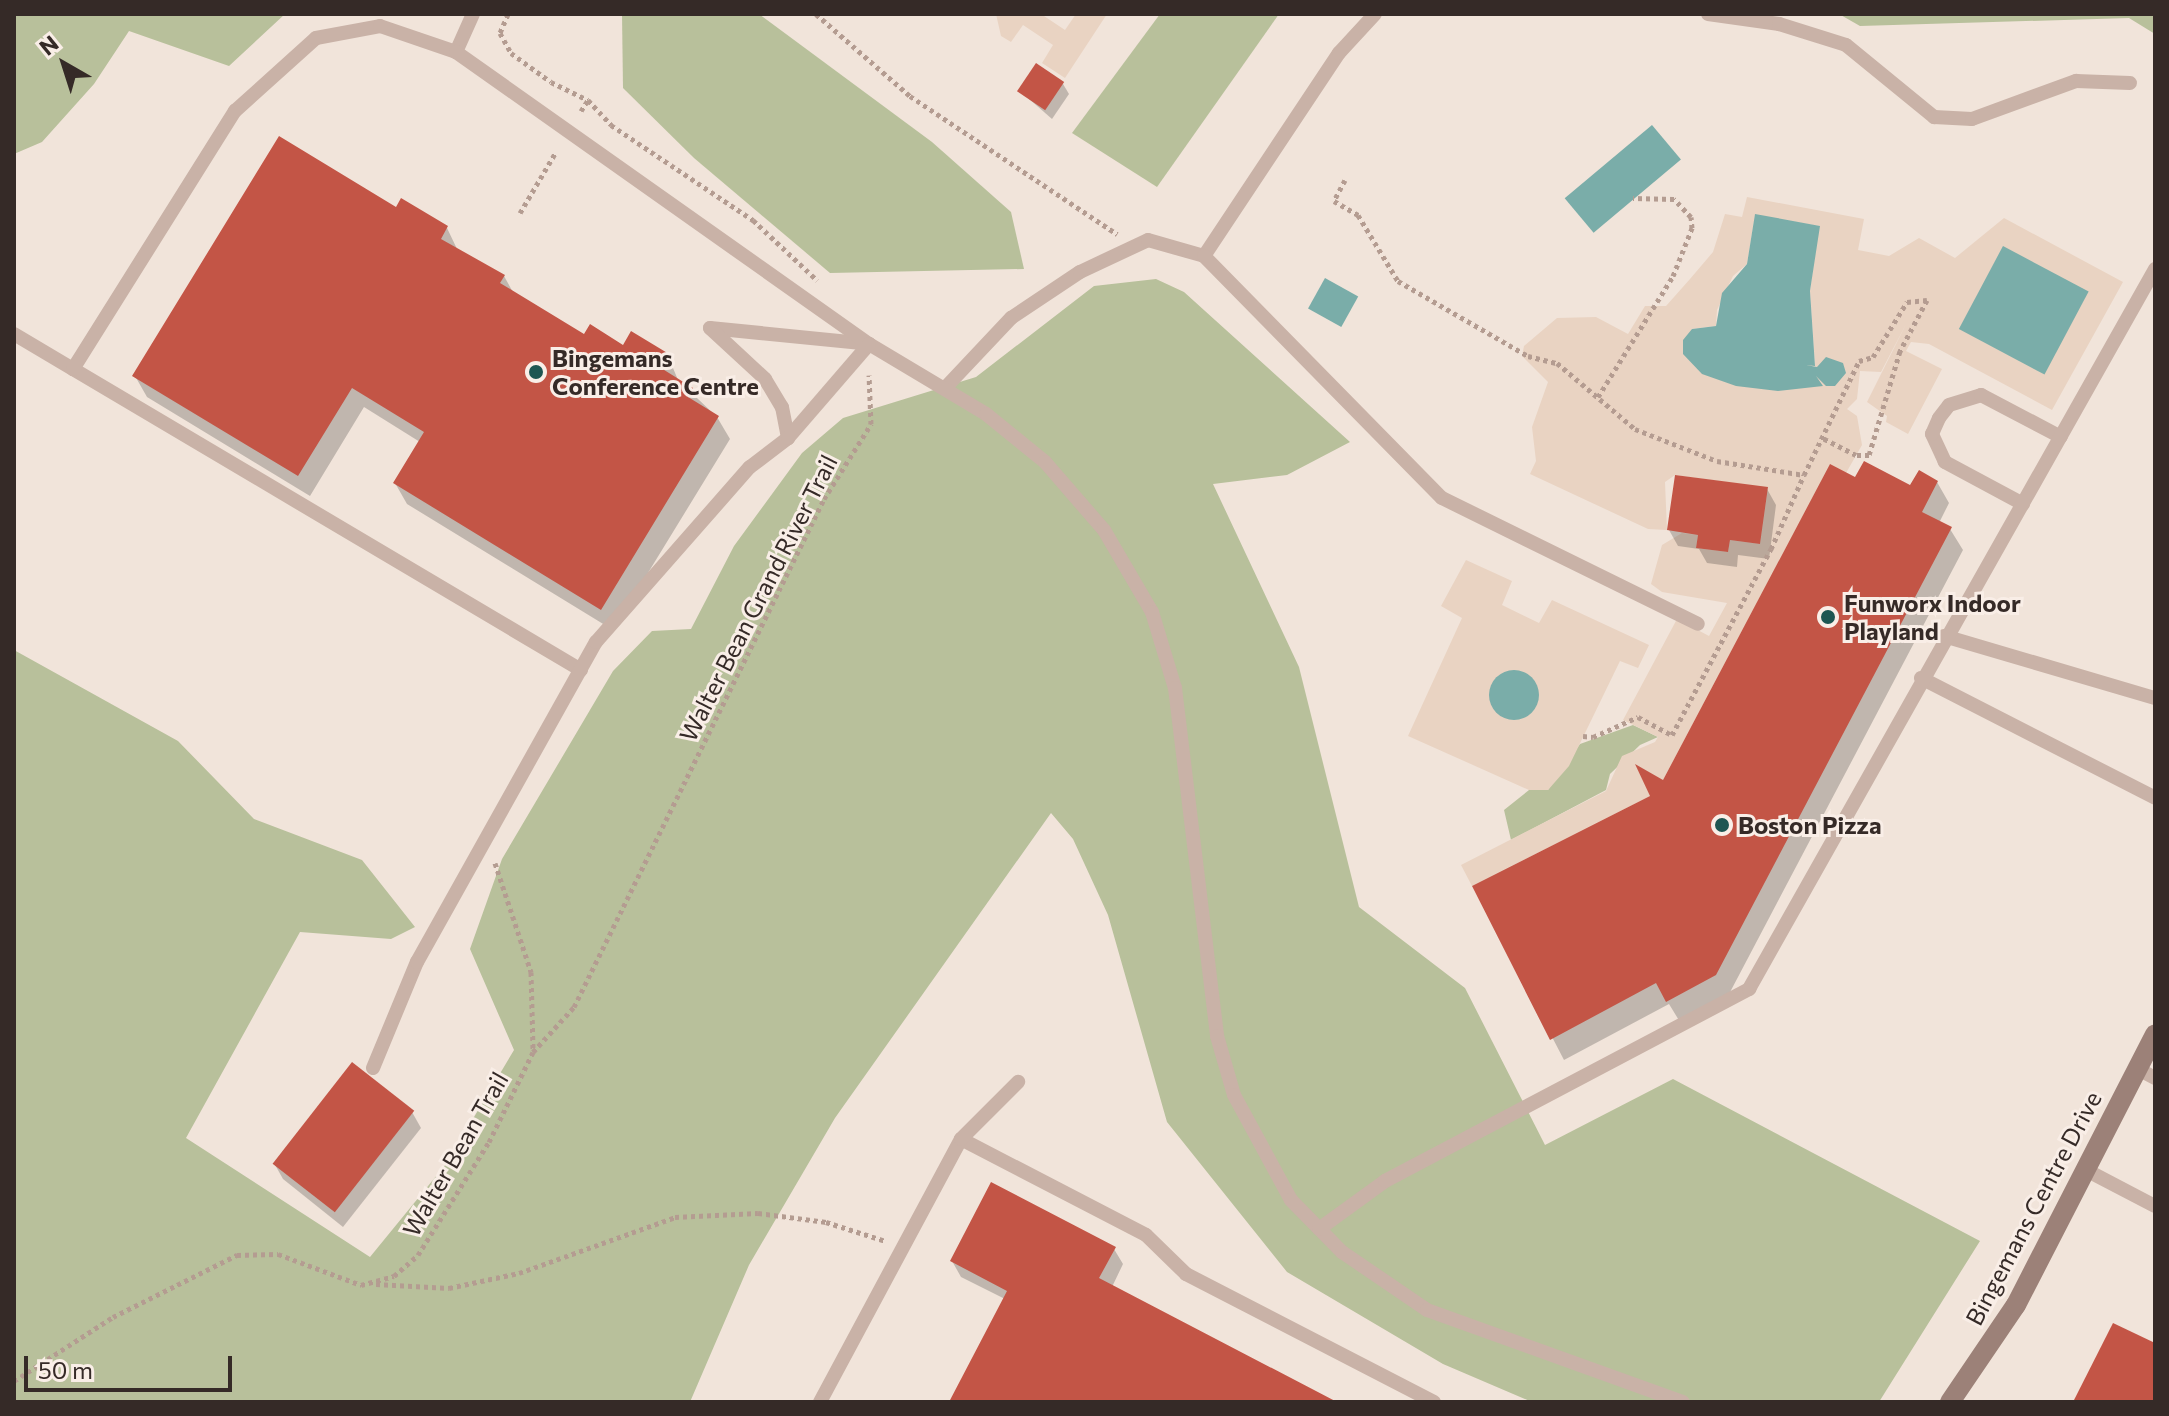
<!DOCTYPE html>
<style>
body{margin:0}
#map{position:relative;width:2169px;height:1416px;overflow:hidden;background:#f1e4da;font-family:Commissioner,sans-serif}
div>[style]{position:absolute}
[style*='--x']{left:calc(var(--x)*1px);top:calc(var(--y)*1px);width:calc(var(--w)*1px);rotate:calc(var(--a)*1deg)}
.green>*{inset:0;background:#b8c09b}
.plaza>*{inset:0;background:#e9d3c2}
.water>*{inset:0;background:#7aada9;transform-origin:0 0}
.round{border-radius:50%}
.shadow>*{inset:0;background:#0003}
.building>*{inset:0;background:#c35546;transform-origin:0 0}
.path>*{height:5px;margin-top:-2.5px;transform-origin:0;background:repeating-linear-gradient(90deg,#b49c91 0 4px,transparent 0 8px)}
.service>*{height:14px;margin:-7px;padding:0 7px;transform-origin:7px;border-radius:7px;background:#c9b2a7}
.secondary>*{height:20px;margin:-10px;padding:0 10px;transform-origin:10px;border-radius:10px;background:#9c8178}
.dots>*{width:22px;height:22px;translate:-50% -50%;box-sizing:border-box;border:4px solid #f9eee7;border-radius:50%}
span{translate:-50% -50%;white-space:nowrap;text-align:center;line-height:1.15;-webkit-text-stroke:6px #f9eee7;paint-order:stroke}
.poi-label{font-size:24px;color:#352a27;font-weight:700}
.left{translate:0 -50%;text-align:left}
.street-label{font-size:24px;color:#352a27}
.frame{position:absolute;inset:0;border:16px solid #352a27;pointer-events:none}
.north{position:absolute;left:24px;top:24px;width:80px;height:80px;-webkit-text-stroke:6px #f9eee7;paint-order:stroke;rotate:321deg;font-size:22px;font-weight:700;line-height:32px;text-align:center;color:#352a27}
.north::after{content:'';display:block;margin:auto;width:28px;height:36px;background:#352a27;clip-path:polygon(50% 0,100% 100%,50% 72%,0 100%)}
.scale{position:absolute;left:24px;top:1356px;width:208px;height:36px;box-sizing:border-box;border:4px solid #352a27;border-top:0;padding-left:10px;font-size:24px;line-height:28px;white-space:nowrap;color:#352a27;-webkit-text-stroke:6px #f9eee7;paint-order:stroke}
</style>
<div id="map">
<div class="green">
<div style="clip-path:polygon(14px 14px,285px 14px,229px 66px,129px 31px,94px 84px,42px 142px,14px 154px)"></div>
<div style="clip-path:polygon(622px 14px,759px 14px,932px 142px,1011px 212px,1024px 269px,830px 273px,694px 158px,623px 88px)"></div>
<div style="clip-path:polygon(1160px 14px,1279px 14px,1157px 187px,1072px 133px)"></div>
<div style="clip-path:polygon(1839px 14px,2155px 14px,2155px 34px,2129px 18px,1860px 26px)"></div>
<div style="clip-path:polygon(1156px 279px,1184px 292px,1350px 442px,1287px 475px,1213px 484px,1299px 667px,1359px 907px,1465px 988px,1545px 1145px,1673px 1079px,1980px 1241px,1879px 1402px,1532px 1402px,1443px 1364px,1287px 1272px,1167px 1122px,1108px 915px,1073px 839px,1051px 813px,835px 1118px,749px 1265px,690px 1402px,14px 1402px,14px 650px,178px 741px,254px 819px,362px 860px,415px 927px,391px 939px,300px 932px,186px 1138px,370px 1257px,446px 1164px,514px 1050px,470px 949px,502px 859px,613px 671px,652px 631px,691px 629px,734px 546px,802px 453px,843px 418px,976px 377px,1094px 286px)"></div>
<div style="clip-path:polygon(1633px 725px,1658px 737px,1640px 745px,1610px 774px,1606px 790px,1511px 840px,1504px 810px,1529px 790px,1548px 790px,1580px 744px)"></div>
</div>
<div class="plaza">
<div style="clip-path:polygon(996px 14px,1041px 14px,1065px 30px,1076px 14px,1107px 14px,1065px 78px,1042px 63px,1053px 45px,1023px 25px,1011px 42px,1001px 36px)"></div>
<div style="clip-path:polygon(evenodd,1747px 197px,1864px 219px,1858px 250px,1889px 256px,1919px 238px,1955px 258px,2004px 218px,2123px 282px,2052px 410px,1929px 344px,1911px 342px,1906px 351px,1942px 369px,1908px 434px,1886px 422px,1887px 416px,1867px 402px,1906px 324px,1881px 372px,1860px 371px,1857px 399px,1847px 409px,1857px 416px,1862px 445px,1846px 473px,1830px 465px,1663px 780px,1650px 796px,1472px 886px,1461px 865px,1606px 791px,1622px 756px,1655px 742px,1658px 737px,1623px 720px,1677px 619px,1709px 636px,1727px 603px,1662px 592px,1651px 584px,1662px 545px,1682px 533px,1698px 535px,1696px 548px,1728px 552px,1730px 540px,1760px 544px,1768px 488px,1675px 475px,1665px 482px,1667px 530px,1648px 529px,1530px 474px,1536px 461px,1532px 427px,1548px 382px,1522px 356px,1524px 346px,1557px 318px,1596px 317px,1628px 334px,1645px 306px,1666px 306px,1690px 279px,1713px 252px,1725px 214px,1742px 217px,1747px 197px,1755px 215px,1819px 226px,1810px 291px,1815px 365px,1803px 364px,1817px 367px,1817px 376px,1807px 378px,1822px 385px,1691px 329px,1716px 326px,1717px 310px,1733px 276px,1747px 264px,1755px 215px)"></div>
<div style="clip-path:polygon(1466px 560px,1512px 581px,1502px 605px,1539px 623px,1552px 600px,1649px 645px,1638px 668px,1620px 661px,1569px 766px,1548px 790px,1529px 790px,1408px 736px,1462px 618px,1441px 606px)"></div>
</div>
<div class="water">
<div style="left:1652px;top:125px;width:45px;height:114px;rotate:50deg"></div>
<div style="clip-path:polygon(1755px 214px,1820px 226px,1810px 291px,1815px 366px,1806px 365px,1817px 367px,1826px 357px,1843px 363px,1846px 373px,1835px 386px,1826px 386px,1816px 376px,1823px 386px,1778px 391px,1736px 386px,1702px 374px,1683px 354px,1683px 340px,1692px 329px,1716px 326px,1722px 293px,1747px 264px)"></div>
<div style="left:2003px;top:246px;width:97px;height:94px;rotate:28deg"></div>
<div style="left:1325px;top:278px;width:38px;height:35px;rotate:29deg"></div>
<div class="round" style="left:1489px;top:670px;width:50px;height:50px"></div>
</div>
<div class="shadow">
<div style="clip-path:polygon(1063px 84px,1069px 94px,1052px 119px,1020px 91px)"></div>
<div style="clip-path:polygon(397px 210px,447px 228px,458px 251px,504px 276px,514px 294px,585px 337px,668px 356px,678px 380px,717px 417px,730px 439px,613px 630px,407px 504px,395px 483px,420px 442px,364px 407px,310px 496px,147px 397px,135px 376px)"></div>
<div style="clip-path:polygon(1856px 480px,1911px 488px,1937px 482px,1949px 503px,1939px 523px,1950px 529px,1963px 550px,1728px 996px,1680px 1022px,1669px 1004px,1564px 1060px,1474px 887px,1653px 797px)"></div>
<div style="clip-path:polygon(1767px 489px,1776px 505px,1769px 559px,1738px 555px,1737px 567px,1707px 563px,1699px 549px,1678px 546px,1669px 530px)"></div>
<div style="clip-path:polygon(412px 1112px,421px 1128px,343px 1227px,283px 1179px,274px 1163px)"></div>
<div style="clip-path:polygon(1114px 1249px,1123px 1264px,1112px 1287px,1333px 1402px,952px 1402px,1005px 1299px,961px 1277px,952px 1261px)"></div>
</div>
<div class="building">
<div style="left:1036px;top:63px;width:34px;height:34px;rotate:34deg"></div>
<div style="clip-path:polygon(279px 136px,396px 207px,401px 198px,448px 226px,441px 239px,505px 275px,500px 283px,584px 334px,590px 324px,623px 345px,631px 331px,669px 354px,661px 368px,693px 388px,688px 397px,719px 416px,601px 610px,393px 483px,424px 432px,352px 388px,298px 476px,132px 376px)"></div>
<div style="clip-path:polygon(1864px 461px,1910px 485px,1919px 470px,1938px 481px,1922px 512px,1952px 527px,1716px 975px,1666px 1002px,1656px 983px,1550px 1040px,1472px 886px,1650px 796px,1635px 764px,1663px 780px,1830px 464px,1855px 477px)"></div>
<div style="clip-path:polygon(1675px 475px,1768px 487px,1760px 544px,1730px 540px,1728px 552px,1696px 548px,1698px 535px,1667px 530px)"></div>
<div style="left:352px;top:1062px;width:79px;height:129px;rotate:38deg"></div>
<div style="clip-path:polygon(991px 1182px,1116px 1247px,1099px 1278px,1337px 1402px,949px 1402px,1007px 1291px,950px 1261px)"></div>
<div style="clip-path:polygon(2113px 1323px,2155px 1343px,2155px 1402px,2073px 1402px)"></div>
</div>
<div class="path">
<div style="--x:508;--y:14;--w:21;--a:113"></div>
<div style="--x:500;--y:33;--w:23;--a:61"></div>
<div style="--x:511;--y:53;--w:49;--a:35.9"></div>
<div style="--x:551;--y:82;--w:41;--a:25.9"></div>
<div style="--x:588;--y:100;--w:34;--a:47"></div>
<div style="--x:611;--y:125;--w:171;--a:33.8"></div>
<div style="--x:753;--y:220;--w:88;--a:43.2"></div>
<div style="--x:816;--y:14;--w:125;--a:41.1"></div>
<div style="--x:910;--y:96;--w:249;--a:33.7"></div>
<div style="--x:581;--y:111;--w:13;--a:-58"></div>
<div style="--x:1345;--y:180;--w:24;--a:118"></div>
<div style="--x:1334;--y:201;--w:28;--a:30"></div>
<div style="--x:1358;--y:215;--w:77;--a:58.8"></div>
<div style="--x:1398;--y:281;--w:150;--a:30"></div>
<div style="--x:1528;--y:356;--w:30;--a:14"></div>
<div style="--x:1557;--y:363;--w:102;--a:40.2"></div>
<div style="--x:1635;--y:429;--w:88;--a:21.3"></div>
<div style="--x:1717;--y:461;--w:88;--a:9.1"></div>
<div style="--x:520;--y:213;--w:71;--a:-59.5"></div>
<div style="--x:1598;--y:397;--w:142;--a:-58.2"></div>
<div style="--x:1673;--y:276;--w:52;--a:-68.4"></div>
<div style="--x:1692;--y:228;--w:11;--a:-95"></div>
<div style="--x:1691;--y:217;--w:25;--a:-133"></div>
<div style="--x:1674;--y:199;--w:41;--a:-178.6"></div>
<div style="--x:1583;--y:736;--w:10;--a:6"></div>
<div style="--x:1593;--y:737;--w:49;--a:-24"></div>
<div style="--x:1638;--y:717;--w:38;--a:28"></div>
<div style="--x:1672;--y:735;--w:211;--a:-62"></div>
<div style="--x:1771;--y:549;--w:81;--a:-66"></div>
<div style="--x:1804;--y:475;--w:127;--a:-64.2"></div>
<div style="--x:1859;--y:361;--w:15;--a:-16"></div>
<div style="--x:1873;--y:357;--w:65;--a:-58.3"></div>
<div style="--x:1907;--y:302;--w:20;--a:-6"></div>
<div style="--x:1927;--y:300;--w:58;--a:117.9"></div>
<div style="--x:1900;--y:351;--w:109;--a:106.6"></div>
<div style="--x:1869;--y:455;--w:13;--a:180"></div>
<div style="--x:1856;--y:455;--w:38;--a:-153"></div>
<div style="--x:495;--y:863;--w:115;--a:71.7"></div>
<div style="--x:531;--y:972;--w:79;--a:88.5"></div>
<div style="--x:376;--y:1284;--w:73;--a:3.1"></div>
<div style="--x:449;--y:1288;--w:72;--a:-12.1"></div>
<div style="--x:519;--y:1273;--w:166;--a:-19.7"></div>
<div style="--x:675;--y:1217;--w:83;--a:-2.8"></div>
<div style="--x:758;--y:1213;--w:69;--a:7.5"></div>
<div style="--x:826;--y:1222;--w:63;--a:17.6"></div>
<div style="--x:14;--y:1381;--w:118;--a:-32.9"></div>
<div style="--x:113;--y:1317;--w:139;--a:-26.6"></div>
<div style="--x:237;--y:1255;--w:41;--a:-1.4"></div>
<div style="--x:278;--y:1254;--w:89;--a:20.5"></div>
<div style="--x:361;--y:1285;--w:34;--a:-15"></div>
<div style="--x:394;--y:1276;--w:32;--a:-41"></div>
<div style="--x:418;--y:1255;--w:133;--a:-57.9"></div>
<div style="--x:489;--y:1142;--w:100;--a:-63.9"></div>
<div style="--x:533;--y:1052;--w:61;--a:-47.7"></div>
<div style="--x:574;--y:1007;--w:566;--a:-63.8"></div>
<div style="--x:824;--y:499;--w:89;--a:-57.9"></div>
<div style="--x:871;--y:424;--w:49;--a:-92.3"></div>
</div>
<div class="service">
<div style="--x:1708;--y:14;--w:72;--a:8"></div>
<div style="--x:1779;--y:24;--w:70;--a:17.4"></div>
<div style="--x:1846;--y:45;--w:114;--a:39.3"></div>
<div style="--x:1934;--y:117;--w:38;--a:3"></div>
<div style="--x:1972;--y:119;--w:111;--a:-20.1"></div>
<div style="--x:2076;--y:81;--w:54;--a:2.1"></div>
<div style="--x:456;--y:52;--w:42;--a:-65.9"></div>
<div style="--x:1204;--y:256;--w:244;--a:-56.4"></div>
<div style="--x:1339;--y:53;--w:53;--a:-47.3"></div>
<div style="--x:710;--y:328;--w:160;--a:5.7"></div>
<div style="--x:710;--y:328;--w:75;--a:42.8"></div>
<div style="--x:765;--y:379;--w:33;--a:59"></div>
<div style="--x:782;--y:407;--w:32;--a:79"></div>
<div style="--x:14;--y:334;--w:69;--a:30.7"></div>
<div style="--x:946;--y:387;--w:95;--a:-46.7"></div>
<div style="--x:1011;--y:318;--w:83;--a:-33.7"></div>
<div style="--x:1080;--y:272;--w:75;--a:-25.2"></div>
<div style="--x:1148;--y:240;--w:58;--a:15.9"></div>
<div style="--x:1204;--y:256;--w:339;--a:45.5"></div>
<div style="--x:1442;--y:498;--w:285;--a:26.2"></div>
<div style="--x:2023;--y:504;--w:89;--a:-151.7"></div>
<div style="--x:1945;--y:462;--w:31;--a:-115"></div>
<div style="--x:1932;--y:434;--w:17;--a:-66"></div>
<div style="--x:1939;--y:418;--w:16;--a:-52"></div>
<div style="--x:1949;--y:405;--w:34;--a:-17"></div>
<div style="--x:1981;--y:395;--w:90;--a:27.7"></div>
<div style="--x:1944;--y:636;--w:220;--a:16.4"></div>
<div style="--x:581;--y:670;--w:590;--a:-149.35"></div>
<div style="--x:73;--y:369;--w:305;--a:-57.9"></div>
<div style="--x:235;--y:111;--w:109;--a:-42"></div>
<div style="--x:316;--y:38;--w:65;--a:-10.6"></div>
<div style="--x:380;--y:26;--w:80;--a:18.9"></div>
<div style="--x:456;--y:52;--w:506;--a:35.26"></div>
<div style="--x:869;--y:344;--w:136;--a:30.9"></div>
<div style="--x:986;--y:414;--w:76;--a:39.1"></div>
<div style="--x:1045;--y:462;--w:90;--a:49.1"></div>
<div style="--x:1104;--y:530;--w:95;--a:59.7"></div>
<div style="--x:1152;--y:612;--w:79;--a:73.2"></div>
<div style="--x:1175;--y:688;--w:351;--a:83.1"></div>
<div style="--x:1217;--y:1036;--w:61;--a:73.9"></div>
<div style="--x:1234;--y:1095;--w:119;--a:61.5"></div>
<div style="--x:1291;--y:1200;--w:73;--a:45.6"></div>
<div style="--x:1342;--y:1252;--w:103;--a:34.3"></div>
<div style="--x:1427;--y:1310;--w:272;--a:19.8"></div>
<div style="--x:1921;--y:678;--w:263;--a:27.1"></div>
<div style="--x:373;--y:1068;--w:115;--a:-67.5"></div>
<div style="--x:417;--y:962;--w:367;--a:-60.8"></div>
<div style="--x:596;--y:642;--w:233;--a:-48.7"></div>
<div style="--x:750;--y:467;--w:48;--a:-37.3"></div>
<div style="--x:788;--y:438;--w:124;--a:-49.2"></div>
<div style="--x:2138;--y:1069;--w:19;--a:28"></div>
<div style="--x:961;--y:1139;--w:208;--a:27.4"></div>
<div style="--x:1146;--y:1235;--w:56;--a:44.3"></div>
<div style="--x:1186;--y:1274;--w:279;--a:27.3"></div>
<div style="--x:2086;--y:1170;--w:78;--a:27.6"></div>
<div style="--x:1319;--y:1229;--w:82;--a:-36"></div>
<div style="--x:1385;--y:1181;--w:412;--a:-27.8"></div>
<div style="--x:1749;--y:989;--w:827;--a:-60.58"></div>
<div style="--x:820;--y:1402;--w:298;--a:-61.8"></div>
<div style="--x:961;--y:1139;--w:81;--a:-45"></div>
</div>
<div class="secondary">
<div style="--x:1950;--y:1402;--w:117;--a:-55.8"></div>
<div style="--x:2016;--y:1305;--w:304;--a:-62.8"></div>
</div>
<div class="dots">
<div style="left:536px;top:372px;background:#1e5652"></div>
<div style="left:1828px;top:617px;background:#1e5652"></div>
<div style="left:1722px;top:825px;background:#1e5652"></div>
</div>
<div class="poi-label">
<span class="left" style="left:552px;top:372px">Bingemans<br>Conference Centre</span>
<span class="left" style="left:1844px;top:617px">Funworx Indoor<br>Playland</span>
<span class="left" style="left:1738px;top:825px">Boston Pizza</span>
</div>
<div class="street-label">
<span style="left:758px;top:598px;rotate:-63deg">Walter Bean Grand River Trail</span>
<span style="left:455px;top:1154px;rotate:-60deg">Walter Bean Trail</span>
<span style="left:2033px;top:1208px;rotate:-62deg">Bingemans Centre Drive</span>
</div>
<div class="frame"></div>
<div class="north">N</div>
<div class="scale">50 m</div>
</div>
